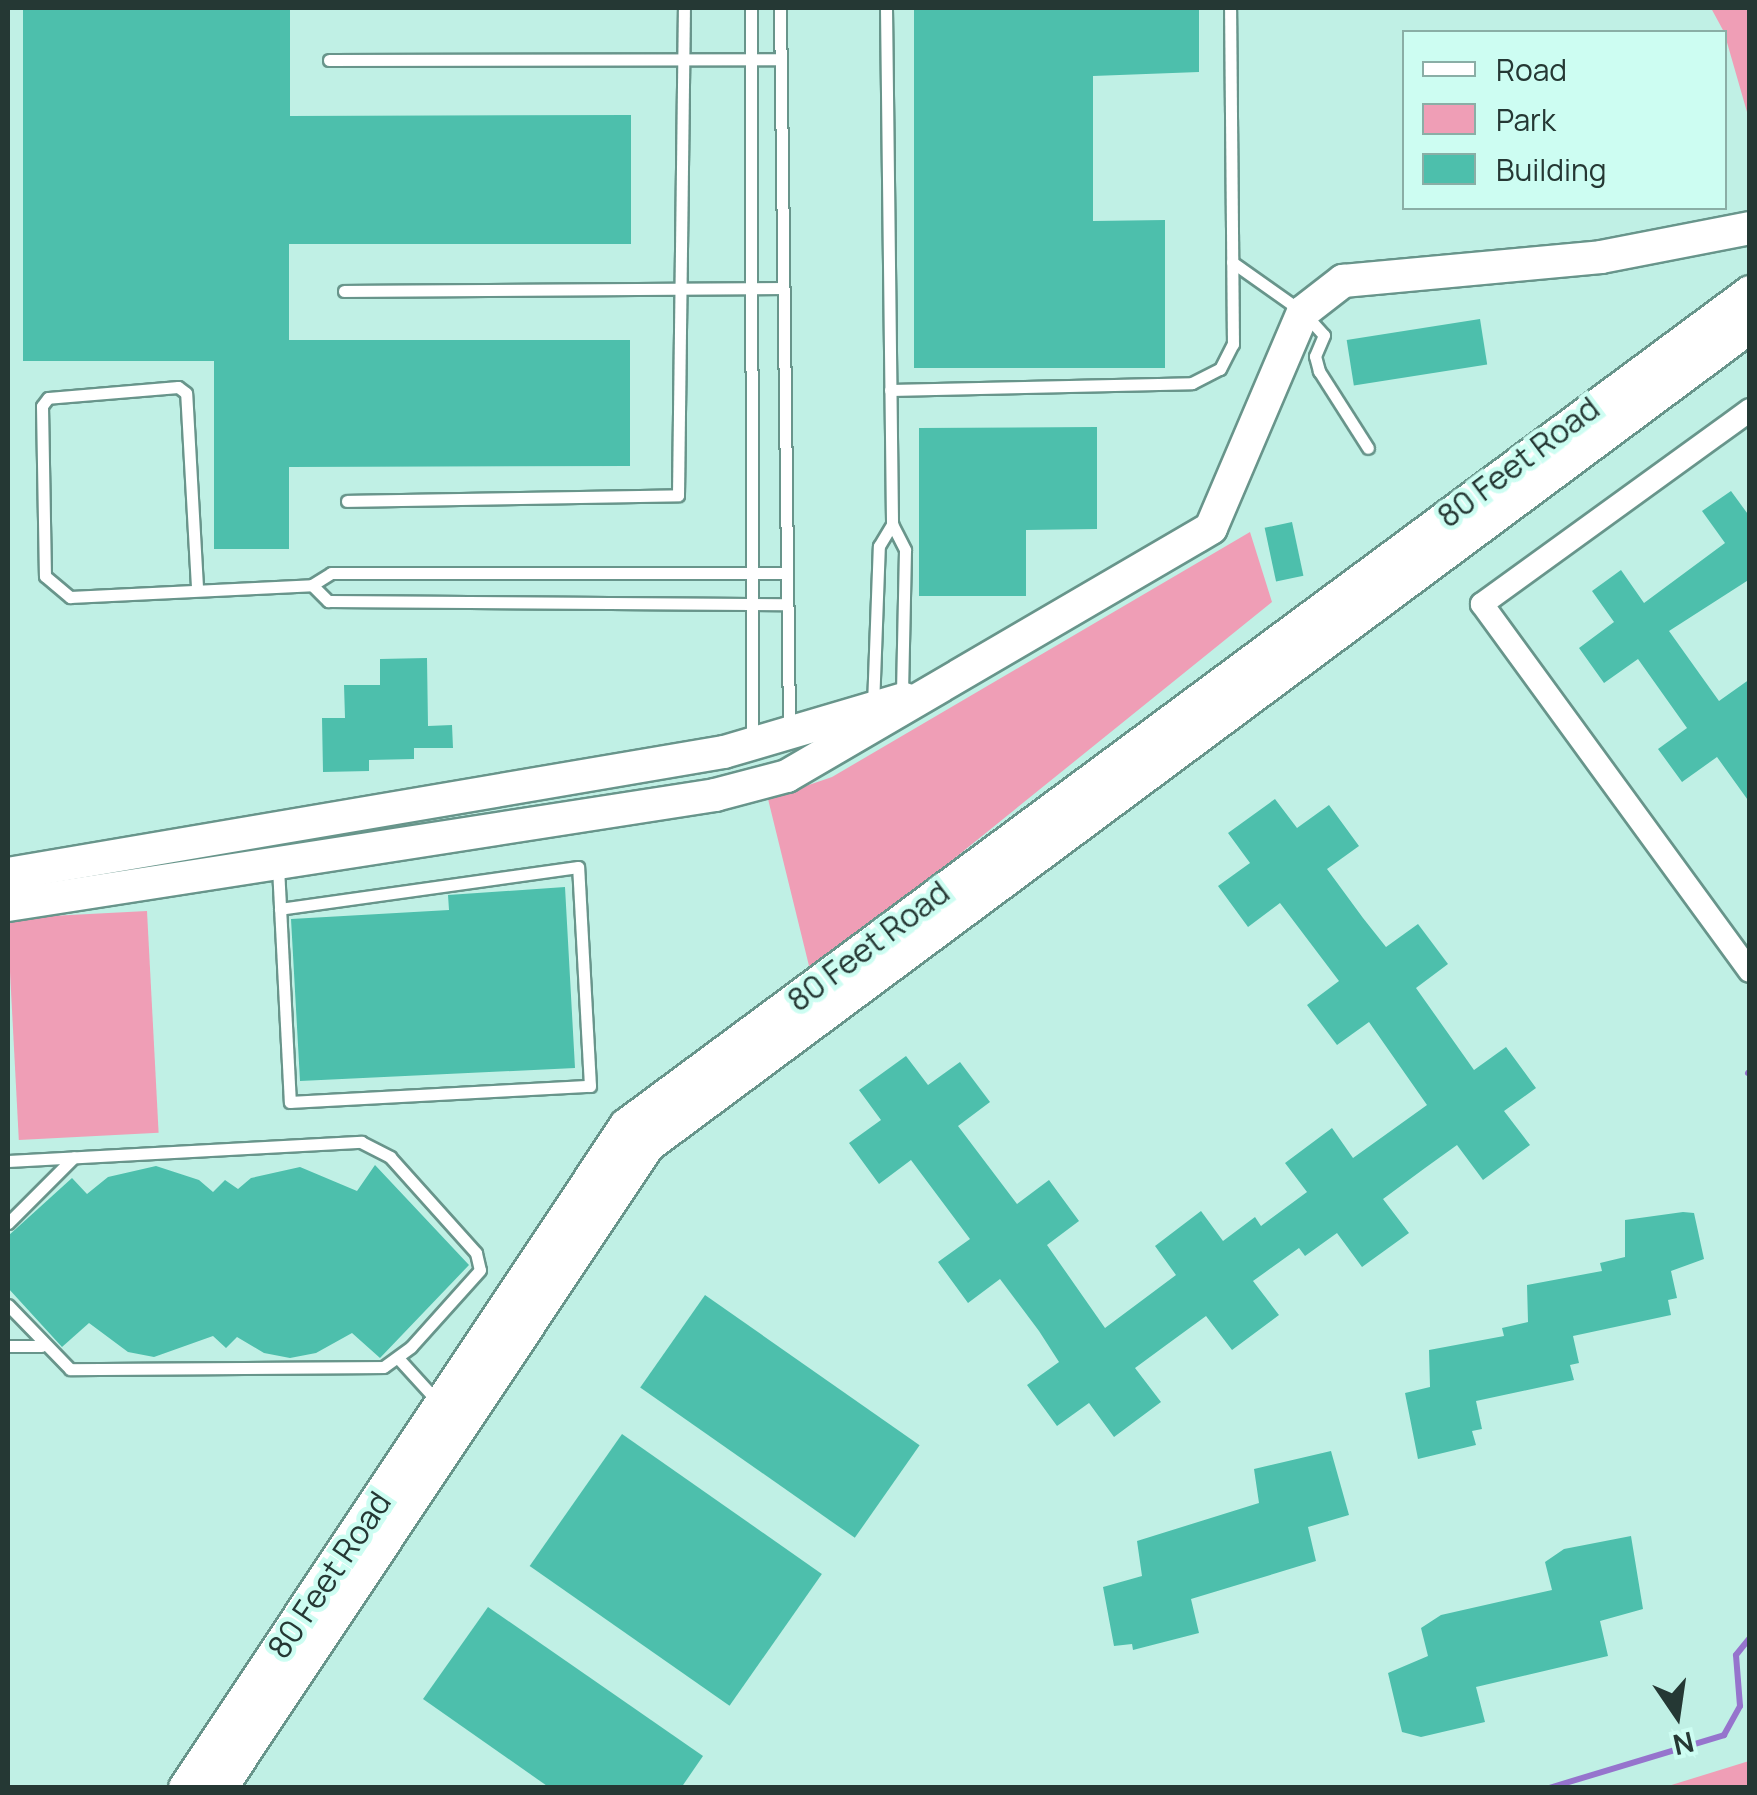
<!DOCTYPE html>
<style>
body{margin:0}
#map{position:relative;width:1757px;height:1795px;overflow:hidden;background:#c0f0e5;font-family:Manrope,sans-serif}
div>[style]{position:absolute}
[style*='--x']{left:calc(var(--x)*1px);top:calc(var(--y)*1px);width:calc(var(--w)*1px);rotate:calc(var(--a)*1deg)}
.green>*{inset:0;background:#ef9eb6;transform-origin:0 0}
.stream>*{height:6px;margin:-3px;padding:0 3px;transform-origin:3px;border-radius:3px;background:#9674cd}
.building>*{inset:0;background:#4dbfac;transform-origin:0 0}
.roads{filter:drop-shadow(2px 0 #68958b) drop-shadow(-2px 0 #68958b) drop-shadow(0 2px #68958b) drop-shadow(0 -2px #68958b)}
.lane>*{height:11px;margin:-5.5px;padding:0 5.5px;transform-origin:5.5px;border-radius:5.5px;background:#fff}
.street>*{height:22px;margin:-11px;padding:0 11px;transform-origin:11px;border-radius:11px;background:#fff}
.secondary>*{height:32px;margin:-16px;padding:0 16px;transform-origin:16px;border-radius:16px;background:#fff}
span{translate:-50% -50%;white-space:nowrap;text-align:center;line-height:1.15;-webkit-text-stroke:9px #cdfdf2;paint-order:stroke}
.street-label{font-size:32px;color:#253834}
.frame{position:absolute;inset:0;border:10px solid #253834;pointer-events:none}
.legend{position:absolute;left:1402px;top:30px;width:325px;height:180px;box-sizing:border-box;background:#cdfdf2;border:2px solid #8aaea6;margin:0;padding:12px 18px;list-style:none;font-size:30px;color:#253834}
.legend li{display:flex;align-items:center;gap:20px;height:50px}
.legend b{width:50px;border:2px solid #8aaea6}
.north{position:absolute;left:1627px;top:1665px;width:100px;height:100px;-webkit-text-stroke:8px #cdfdf2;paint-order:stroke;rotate:167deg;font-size:28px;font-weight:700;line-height:40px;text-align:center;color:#253834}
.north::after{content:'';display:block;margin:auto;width:35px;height:45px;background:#253834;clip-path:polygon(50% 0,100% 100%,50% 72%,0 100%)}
</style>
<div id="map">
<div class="green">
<div style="clip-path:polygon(1711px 8px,1749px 8px,1749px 119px,1724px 32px)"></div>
<div style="clip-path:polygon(1250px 532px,1272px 602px,811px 974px,768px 799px,832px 777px)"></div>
<div style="left:147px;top:911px;width:222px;height:140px;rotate:87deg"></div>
<div style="clip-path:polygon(1749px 1761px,1749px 1787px,1665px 1787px)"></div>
</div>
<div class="stream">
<div style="--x:1748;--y:1073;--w:2;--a:27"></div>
<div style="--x:1549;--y:1788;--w:183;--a:-16.8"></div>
<div style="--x:1724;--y:1735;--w:33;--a:-61"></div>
<div style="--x:1740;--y:1706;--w:51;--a:-94.5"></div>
<div style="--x:1736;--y:1655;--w:22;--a:-51"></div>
</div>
<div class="building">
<div style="clip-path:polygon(23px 8px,290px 8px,290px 116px,631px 115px,631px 244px,289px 244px,289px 340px,630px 340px,630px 466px,289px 467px,289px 549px,214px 549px,214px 361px,23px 361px)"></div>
<div style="clip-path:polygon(914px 8px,1199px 8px,1199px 72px,1093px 76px,1093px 221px,1165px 220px,1165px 368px,914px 368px)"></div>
<div style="left:1480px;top:319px;width:46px;height:135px;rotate:81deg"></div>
<div style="clip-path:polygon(1097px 427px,1097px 529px,1026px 530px,1026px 596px,919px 596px,919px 428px)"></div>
<div style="clip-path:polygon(1731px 491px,1750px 517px,1750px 579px,1669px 631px,1719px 701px,1750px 679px,1750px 803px,1717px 757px,1682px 782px,1658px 749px,1687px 728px,1638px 659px,1604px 683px,1579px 648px,1614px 622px,1592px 591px,1621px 570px,1644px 603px,1725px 543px,1702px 511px)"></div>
<div style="left:1292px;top:522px;width:55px;height:28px;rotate:78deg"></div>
<div style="clip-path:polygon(427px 658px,428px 726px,452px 725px,453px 748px,414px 748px,414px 759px,369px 760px,369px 771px,323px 772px,322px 718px,345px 718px,344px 685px,380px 685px,380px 659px)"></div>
<div style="clip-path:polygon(1275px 799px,1297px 828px,1329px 805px,1359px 846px,1327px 869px,1363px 918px,1386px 947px,1418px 924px,1448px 964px,1416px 988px,1474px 1070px,1506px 1047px,1536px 1088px,1504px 1111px,1530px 1145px,1483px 1180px,1457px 1145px,1425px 1168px,1383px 1199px,1409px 1233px,1362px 1267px,1337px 1233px,1305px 1256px,1299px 1248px,1253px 1281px,1279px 1315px,1232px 1350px,1206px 1316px,1169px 1343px,1135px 1368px,1161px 1402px,1114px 1437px,1089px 1403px,1057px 1426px,1027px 1385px,1059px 1362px,1039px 1331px,1000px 1279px,968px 1303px,938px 1262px,970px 1239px,911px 1160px,879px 1184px,849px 1143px,881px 1120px,859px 1090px,906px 1056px,928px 1085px,960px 1062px,990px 1102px,958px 1126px,1017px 1204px,1049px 1180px,1079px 1221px,1047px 1245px,1105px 1328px,1176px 1275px,1155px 1246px,1201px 1211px,1223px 1241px,1255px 1217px,1261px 1226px,1307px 1192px,1285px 1163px,1332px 1128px,1353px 1158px,1427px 1105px,1369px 1022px,1337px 1045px,1307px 1005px,1339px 981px,1280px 903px,1248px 927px,1218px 886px,1250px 863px,1228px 833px)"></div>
<div style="clip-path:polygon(565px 887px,575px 1068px,300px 1081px,291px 919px,449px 910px,448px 895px)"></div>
<div style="clip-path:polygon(375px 1165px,469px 1265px,380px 1358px,352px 1333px,316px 1353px,290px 1358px,264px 1353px,237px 1337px,226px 1348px,213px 1336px,154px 1357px,128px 1352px,89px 1323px,62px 1347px,8px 1288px,8px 1236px,72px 1178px,87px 1194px,108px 1177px,156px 1166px,199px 1180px,213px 1192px,225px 1180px,238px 1189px,251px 1178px,300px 1167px,357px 1191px)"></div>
<div style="clip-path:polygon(1683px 1212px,1694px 1213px,1704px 1259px,1671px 1271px,1677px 1298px,1668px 1300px,1671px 1315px,1573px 1336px,1579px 1363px,1570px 1365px,1574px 1380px,1476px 1401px,1482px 1429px,1472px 1431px,1476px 1445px,1418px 1459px,1405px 1393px,1430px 1387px,1429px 1350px,1504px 1336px,1502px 1328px,1528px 1322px,1527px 1285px,1602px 1271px,1600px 1263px,1625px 1257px,1625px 1220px)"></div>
<div style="left:705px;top:1295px;width:262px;height:113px;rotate:35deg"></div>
<div style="left:622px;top:1434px;width:244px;height:161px;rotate:35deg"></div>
<div style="clip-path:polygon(1331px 1451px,1349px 1515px,1308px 1527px,1316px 1561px,1191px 1599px,1199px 1633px,1133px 1650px,1132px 1644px,1114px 1646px,1103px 1587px,1142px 1576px,1137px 1541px,1259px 1503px,1254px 1469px)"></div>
<div style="clip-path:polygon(1631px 1536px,1643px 1609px,1600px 1621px,1608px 1656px,1476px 1687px,1485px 1722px,1421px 1737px,1402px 1732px,1388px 1673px,1428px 1656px,1421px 1628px,1441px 1615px,1552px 1590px,1545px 1562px,1564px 1549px)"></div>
<div style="clip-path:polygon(488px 1607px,703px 1756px,681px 1788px,550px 1788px,423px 1699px)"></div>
</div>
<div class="roads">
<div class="lane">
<div style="--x:751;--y:8;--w:731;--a:89.92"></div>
<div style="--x:780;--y:8;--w:720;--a:89.28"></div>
<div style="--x:886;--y:8;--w:516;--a:89.33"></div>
<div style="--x:892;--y:524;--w:29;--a:63"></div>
<div style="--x:905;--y:550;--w:145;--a:91.2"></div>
<div style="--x:329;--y:60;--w:451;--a:-0.1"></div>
<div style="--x:1232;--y:262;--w:87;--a:35.2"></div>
<div style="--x:1303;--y:312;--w:31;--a:48"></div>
<div style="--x:1324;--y:335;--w:23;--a:113"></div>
<div style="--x:1315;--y:356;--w:16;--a:75"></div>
<div style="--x:1319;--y:371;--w:91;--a:57.5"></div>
<div style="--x:344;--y:291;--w:437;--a:-0.4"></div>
<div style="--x:890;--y:390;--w:302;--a:-1.3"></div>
<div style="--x:1192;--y:383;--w:31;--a:-27"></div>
<div style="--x:1220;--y:369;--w:28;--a:-63"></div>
<div style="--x:1233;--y:344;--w:336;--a:-90.5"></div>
<div style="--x:347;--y:501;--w:331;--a:-1"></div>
<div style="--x:678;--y:495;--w:487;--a:-89.3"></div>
<div style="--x:312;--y:585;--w:23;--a:45"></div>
<div style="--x:328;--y:601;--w:457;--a:0.4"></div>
<div style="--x:197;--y:587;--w:194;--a:-93.2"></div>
<div style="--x:186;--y:393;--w:10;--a:-143"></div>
<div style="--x:178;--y:387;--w:130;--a:175.2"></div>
<div style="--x:48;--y:398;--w:10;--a:127"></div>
<div style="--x:42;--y:406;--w:170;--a:89"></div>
<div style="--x:45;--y:576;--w:33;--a:40"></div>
<div style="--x:70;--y:597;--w:242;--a:-2.8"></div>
<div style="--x:312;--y:585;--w:22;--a:-32"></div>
<div style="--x:331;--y:573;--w:454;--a:0"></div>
<div style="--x:873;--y:706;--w:160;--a:-87.9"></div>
<div style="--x:879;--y:546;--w:26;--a:-59"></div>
<div style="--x:278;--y:867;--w:235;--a:87.1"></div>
<div style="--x:290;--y:1102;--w:300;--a:-3.1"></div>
<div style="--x:590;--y:1086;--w:219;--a:-93.1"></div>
<div style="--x:578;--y:867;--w:301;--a:172"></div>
<div style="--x:8;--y:1161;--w:354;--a:-3.1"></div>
<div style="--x:361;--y:1142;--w:33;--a:27"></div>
<div style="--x:390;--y:1157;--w:129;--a:48.1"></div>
<div style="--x:476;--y:1253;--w:17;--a:77"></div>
<div style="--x:480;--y:1270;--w:103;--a:131.9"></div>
<div style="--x:411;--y:1347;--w:34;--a:144"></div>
<div style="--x:383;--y:1367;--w:313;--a:179.6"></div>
<div style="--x:70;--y:1369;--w:89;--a:-134.1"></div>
<div style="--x:8;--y:1223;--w:93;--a:-45"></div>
<div style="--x:8;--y:1346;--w:33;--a:0"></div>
<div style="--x:398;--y:1358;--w:61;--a:47.7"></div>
</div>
<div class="street">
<div style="--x:1750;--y:410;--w:331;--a:144.1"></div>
<div style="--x:1482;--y:604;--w:454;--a:53.9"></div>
</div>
<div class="secondary">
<div style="--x:8;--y:874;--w:726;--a:-9.67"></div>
<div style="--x:724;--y:752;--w:188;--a:-16.4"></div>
<div style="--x:8;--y:905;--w:716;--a:-8.84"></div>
<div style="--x:715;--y:795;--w:74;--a:-14.8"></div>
<div style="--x:787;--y:776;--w:491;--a:-30.3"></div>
<div style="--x:1211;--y:528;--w:235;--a:-66.9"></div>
<div style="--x:1303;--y:312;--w:51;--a:-37.8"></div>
<div style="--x:1343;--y:281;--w:259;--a:-5.3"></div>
<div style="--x:1601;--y:257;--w:152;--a:-11"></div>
<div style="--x:185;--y:1788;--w:796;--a:-56.37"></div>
<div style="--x:626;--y:1125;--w:1399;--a:-36.54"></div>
<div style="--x:221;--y:1788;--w:771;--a:-56.37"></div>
<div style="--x:648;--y:1146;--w:1373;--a:-36.62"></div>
</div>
</div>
<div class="street-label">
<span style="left:1518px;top:462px;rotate:-37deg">80 Feet Road</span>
<span style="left:868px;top:946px;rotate:-37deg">80 Feet Road</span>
<span style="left:329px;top:1575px;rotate:-56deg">80 Feet Road</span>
</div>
<div class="frame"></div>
<ul class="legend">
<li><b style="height:12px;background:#fff"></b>Road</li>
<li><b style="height:28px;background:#ef9eb6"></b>Park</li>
<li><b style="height:28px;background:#4dbfac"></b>Building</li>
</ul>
<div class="north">N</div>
</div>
